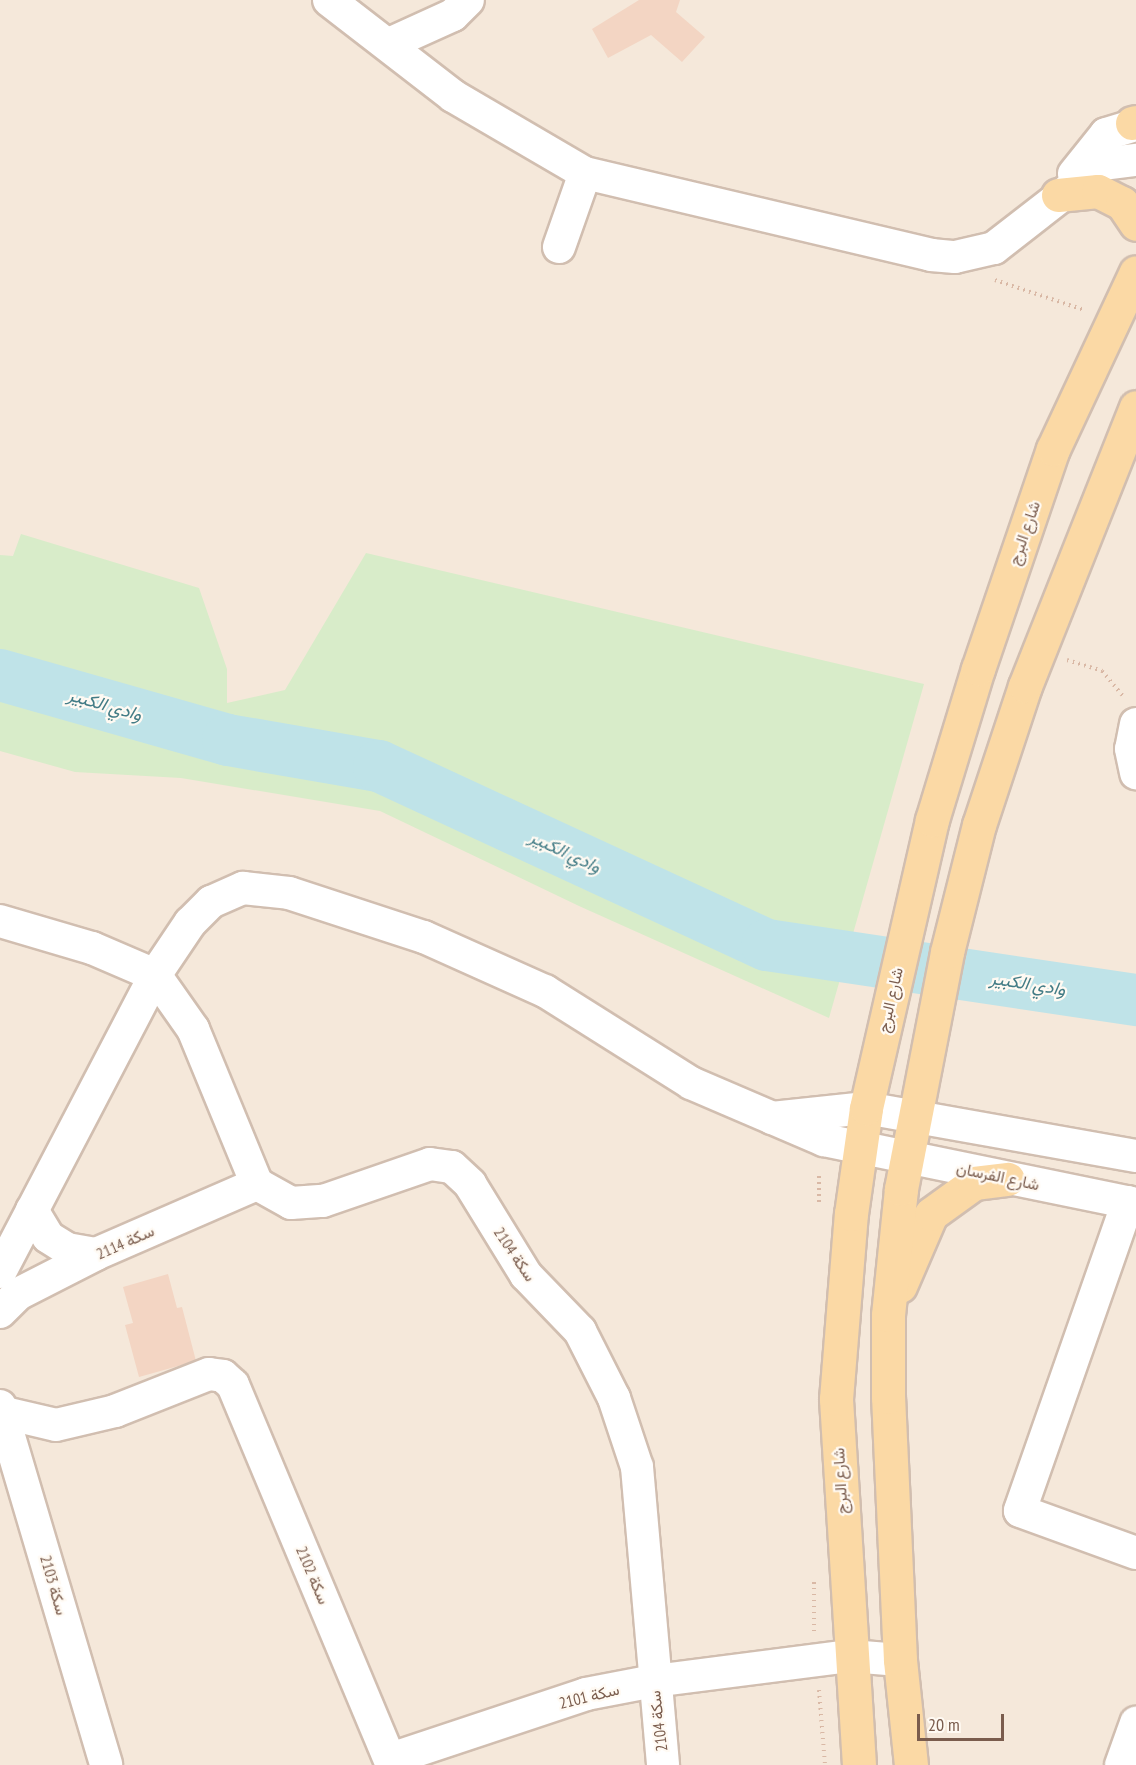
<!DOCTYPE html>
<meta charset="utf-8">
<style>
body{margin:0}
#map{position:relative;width:1136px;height:1765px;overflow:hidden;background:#fdf6ec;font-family:"PT Sans Narrow",Vazirmatn,sans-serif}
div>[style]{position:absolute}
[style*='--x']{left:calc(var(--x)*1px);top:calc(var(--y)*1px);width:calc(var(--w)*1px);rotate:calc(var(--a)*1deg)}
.residential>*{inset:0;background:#f5e8da;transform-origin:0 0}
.green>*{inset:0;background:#d8ecc9}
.river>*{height:52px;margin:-26px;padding:0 26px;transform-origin:26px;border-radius:26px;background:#bfe3e8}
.building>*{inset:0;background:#f3d5c3}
.path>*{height:4px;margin-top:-2px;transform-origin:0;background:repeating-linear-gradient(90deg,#d9b8a5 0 1.5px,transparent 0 6px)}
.roads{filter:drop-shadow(2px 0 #d1beb0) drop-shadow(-2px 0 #d1beb0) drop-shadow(0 2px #d1beb0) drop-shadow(0 -2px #d1beb0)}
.minor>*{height:32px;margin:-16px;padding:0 16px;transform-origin:16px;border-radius:16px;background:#fff}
.major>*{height:33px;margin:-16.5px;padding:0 16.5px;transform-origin:16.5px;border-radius:16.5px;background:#fbd9a5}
span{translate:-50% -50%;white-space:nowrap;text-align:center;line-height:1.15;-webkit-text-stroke:4.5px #fffaf3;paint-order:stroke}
.street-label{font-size:16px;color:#7a5c4d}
.water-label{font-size:18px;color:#437c86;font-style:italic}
.scale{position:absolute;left:917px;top:1714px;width:87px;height:27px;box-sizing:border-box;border:3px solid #7a5c4d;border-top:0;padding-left:8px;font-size:18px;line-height:21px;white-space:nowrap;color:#7a5c4d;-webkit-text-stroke:4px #fffaf3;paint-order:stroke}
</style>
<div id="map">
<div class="residential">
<div style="left:0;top:0;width:1136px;height:1765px"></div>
</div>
<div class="green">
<div style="clip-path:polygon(21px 534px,199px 588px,227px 669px,227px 703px,285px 690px,366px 553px,924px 684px,829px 1018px,579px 906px,380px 811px,181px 778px,75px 772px,0 751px,0 555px,13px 556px)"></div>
</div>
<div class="river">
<div style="--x:0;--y:675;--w:237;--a:15.9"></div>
<div style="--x:228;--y:740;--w:153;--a:9.8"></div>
<div style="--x:379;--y:766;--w:427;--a:24.8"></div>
<div style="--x:767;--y:945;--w:373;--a:8.5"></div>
</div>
<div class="building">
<div style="clip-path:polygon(639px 0,680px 0,676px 12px,705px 37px,682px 62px,651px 35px,608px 58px,592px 29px)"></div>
<div style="clip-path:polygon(168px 1274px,177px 1308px,182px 1307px,196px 1361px,139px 1377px,125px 1325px,133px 1323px,123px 1287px)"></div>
</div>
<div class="path">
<div style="--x:995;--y:280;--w:94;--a:18.6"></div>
<div style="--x:1067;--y:660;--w:37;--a:17"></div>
<div style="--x:1102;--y:671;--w:34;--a:50"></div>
<div style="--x:819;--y:1202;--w:26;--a:-90"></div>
<div style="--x:814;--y:1582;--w:49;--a:90"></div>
<div style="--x:819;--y:1690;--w:75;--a:85.4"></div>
</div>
<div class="roads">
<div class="minor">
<div style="--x:329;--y:0;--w:157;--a:37.7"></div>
<div style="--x:453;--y:96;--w:153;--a:30.3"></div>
<div style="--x:585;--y:173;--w:356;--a:13.3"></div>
<div style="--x:931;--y:255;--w:24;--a:5"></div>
<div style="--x:955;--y:257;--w:40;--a:-13"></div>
<div style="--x:994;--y:248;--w:137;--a:-37.9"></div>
<div style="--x:1102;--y:164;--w:34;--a:-7"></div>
<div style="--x:389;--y:44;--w:70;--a:-24.4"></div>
<div style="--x:453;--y:15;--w:21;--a:-45"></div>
<div style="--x:1074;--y:174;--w:51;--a:-51.3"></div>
<div style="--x:1106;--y:134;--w:31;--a:-17"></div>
<div style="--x:559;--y:247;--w:78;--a:-70.6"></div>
<div style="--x:1136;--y:724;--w:25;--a:101"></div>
<div style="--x:1131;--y:749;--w:25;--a:78"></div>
<div style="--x:0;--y:921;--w:96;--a:16.4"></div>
<div style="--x:92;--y:948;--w:69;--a:23.2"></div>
<div style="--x:155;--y:975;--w:66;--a:54.9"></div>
<div style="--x:193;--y:1029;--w:168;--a:67.6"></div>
<div style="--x:257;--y:1184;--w:39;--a:29"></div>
<div style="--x:291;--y:1203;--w:32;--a:-4"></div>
<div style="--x:323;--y:1201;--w:113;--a:-19.1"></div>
<div style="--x:430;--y:1164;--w:22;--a:8"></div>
<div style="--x:452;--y:1167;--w:25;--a:43"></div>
<div style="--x:470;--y:1184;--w:107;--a:58.4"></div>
<div style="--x:526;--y:1275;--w:78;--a:46"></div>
<div style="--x:580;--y:1331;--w:75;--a:63.1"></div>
<div style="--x:614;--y:1398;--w:73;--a:71.6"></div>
<div style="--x:637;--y:1467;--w:299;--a:85"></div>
<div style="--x:772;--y:1118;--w:95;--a:-6.1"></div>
<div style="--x:866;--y:1108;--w:274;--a:10.1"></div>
<div style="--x:1128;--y:1202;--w:327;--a:109.3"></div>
<div style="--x:1020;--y:1511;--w:123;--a:19.9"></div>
<div style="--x:32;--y:1210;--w:31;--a:59"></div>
<div style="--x:48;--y:1237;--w:22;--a:32"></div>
<div style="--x:67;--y:1249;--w:29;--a:10"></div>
<div style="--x:0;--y:1272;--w:335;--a:-62.4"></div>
<div style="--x:155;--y:975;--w:63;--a:-56.1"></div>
<div style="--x:190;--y:923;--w:30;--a:-45"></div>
<div style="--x:211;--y:902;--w:35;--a:-24"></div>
<div style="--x:243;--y:888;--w:46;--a:6.2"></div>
<div style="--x:289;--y:893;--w:142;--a:18.1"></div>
<div style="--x:424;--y:937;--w:133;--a:24.1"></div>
<div style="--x:545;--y:991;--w:173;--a:32.2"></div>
<div style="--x:691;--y:1083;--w:145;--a:23.2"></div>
<div style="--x:824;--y:1140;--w:318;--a:11.6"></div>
<div style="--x:0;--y:1312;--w:25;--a:-45"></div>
<div style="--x:18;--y:1294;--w:88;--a:-27.1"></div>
<div style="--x:96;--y:1254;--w:176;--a:-23.5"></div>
<div style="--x:0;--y:1406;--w:374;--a:73.5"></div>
<div style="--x:5;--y:1413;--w:52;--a:13.2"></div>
<div style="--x:56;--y:1425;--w:61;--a:-13.3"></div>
<div style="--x:115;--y:1411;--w:101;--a:-21.5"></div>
<div style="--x:209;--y:1374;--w:14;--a:8"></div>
<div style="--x:223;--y:1376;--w:13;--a:42"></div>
<div style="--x:233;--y:1385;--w:412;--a:67.3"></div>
<div style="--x:391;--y:1759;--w:206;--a:-18.4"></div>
<div style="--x:586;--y:1694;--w:69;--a:-10.8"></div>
<div style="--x:654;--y:1681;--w:198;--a:-7.3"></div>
<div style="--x:850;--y:1656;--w:50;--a:4.6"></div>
<div style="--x:1121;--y:1765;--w:45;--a:-70.3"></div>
</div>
<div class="major">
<div style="--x:1132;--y:123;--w:4;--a:-14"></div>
<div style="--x:1058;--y:195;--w:40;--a:-5.7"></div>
<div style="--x:1098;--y:191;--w:27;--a:27"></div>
<div style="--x:1122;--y:203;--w:25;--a:56"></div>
<div style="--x:900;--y:1286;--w:78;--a:-66.7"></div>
<div style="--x:931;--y:1214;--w:53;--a:-35.8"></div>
<div style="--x:974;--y:1183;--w:34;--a:-7"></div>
<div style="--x:859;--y:1765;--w:367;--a:-93.6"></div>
<div style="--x:836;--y:1399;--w:186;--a:-85.4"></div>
<div style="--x:851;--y:1214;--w:107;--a:-81.9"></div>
<div style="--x:866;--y:1108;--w:295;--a:-77.1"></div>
<div style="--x:932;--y:820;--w:158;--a:-73.1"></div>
<div style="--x:978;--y:669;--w:232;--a:-71.2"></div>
<div style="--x:1053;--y:449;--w:195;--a:-64.9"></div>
<div style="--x:911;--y:1765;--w:106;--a:-96"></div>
<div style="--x:900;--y:1660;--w:263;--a:-92.6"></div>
<div style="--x:888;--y:1397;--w:82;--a:-90"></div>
<div style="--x:888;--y:1315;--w:127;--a:-84.1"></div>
<div style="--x:901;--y:1189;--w:241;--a:-79"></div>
<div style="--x:947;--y:952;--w:131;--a:-75.9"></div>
<div style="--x:979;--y:825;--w:146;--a:-71.7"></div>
<div style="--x:1025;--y:686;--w:300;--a:-68.3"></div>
</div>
</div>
<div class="street-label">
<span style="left:1024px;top:533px;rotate:-71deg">شارع البرج</span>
<span style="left:890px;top:1000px;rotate:-77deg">شارع البرج</span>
<span style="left:998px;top:1176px;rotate:12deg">شارع الفرسان</span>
<span style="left:125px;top:1242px;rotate:-24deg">سكة 2114</span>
<span style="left:515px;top:1254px;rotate:56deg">سكة 2104</span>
<span style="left:840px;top:1481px;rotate:-93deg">شارع البرج</span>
<span style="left:313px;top:1575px;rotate:67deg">سكة 2102</span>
<span style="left:54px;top:1585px;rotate:74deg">سكة 2103</span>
<span style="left:589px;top:1696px;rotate:-14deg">سكة 2101</span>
<span style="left:658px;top:1721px;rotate:-97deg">سكة 2104</span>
</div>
<div class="water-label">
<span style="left:105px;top:705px;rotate:16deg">وادي الكبير</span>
<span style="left:565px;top:852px;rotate:25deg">وادي الكبير</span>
<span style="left:1028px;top:984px;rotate:9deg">وادي الكبير</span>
</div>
<div class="scale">20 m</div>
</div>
